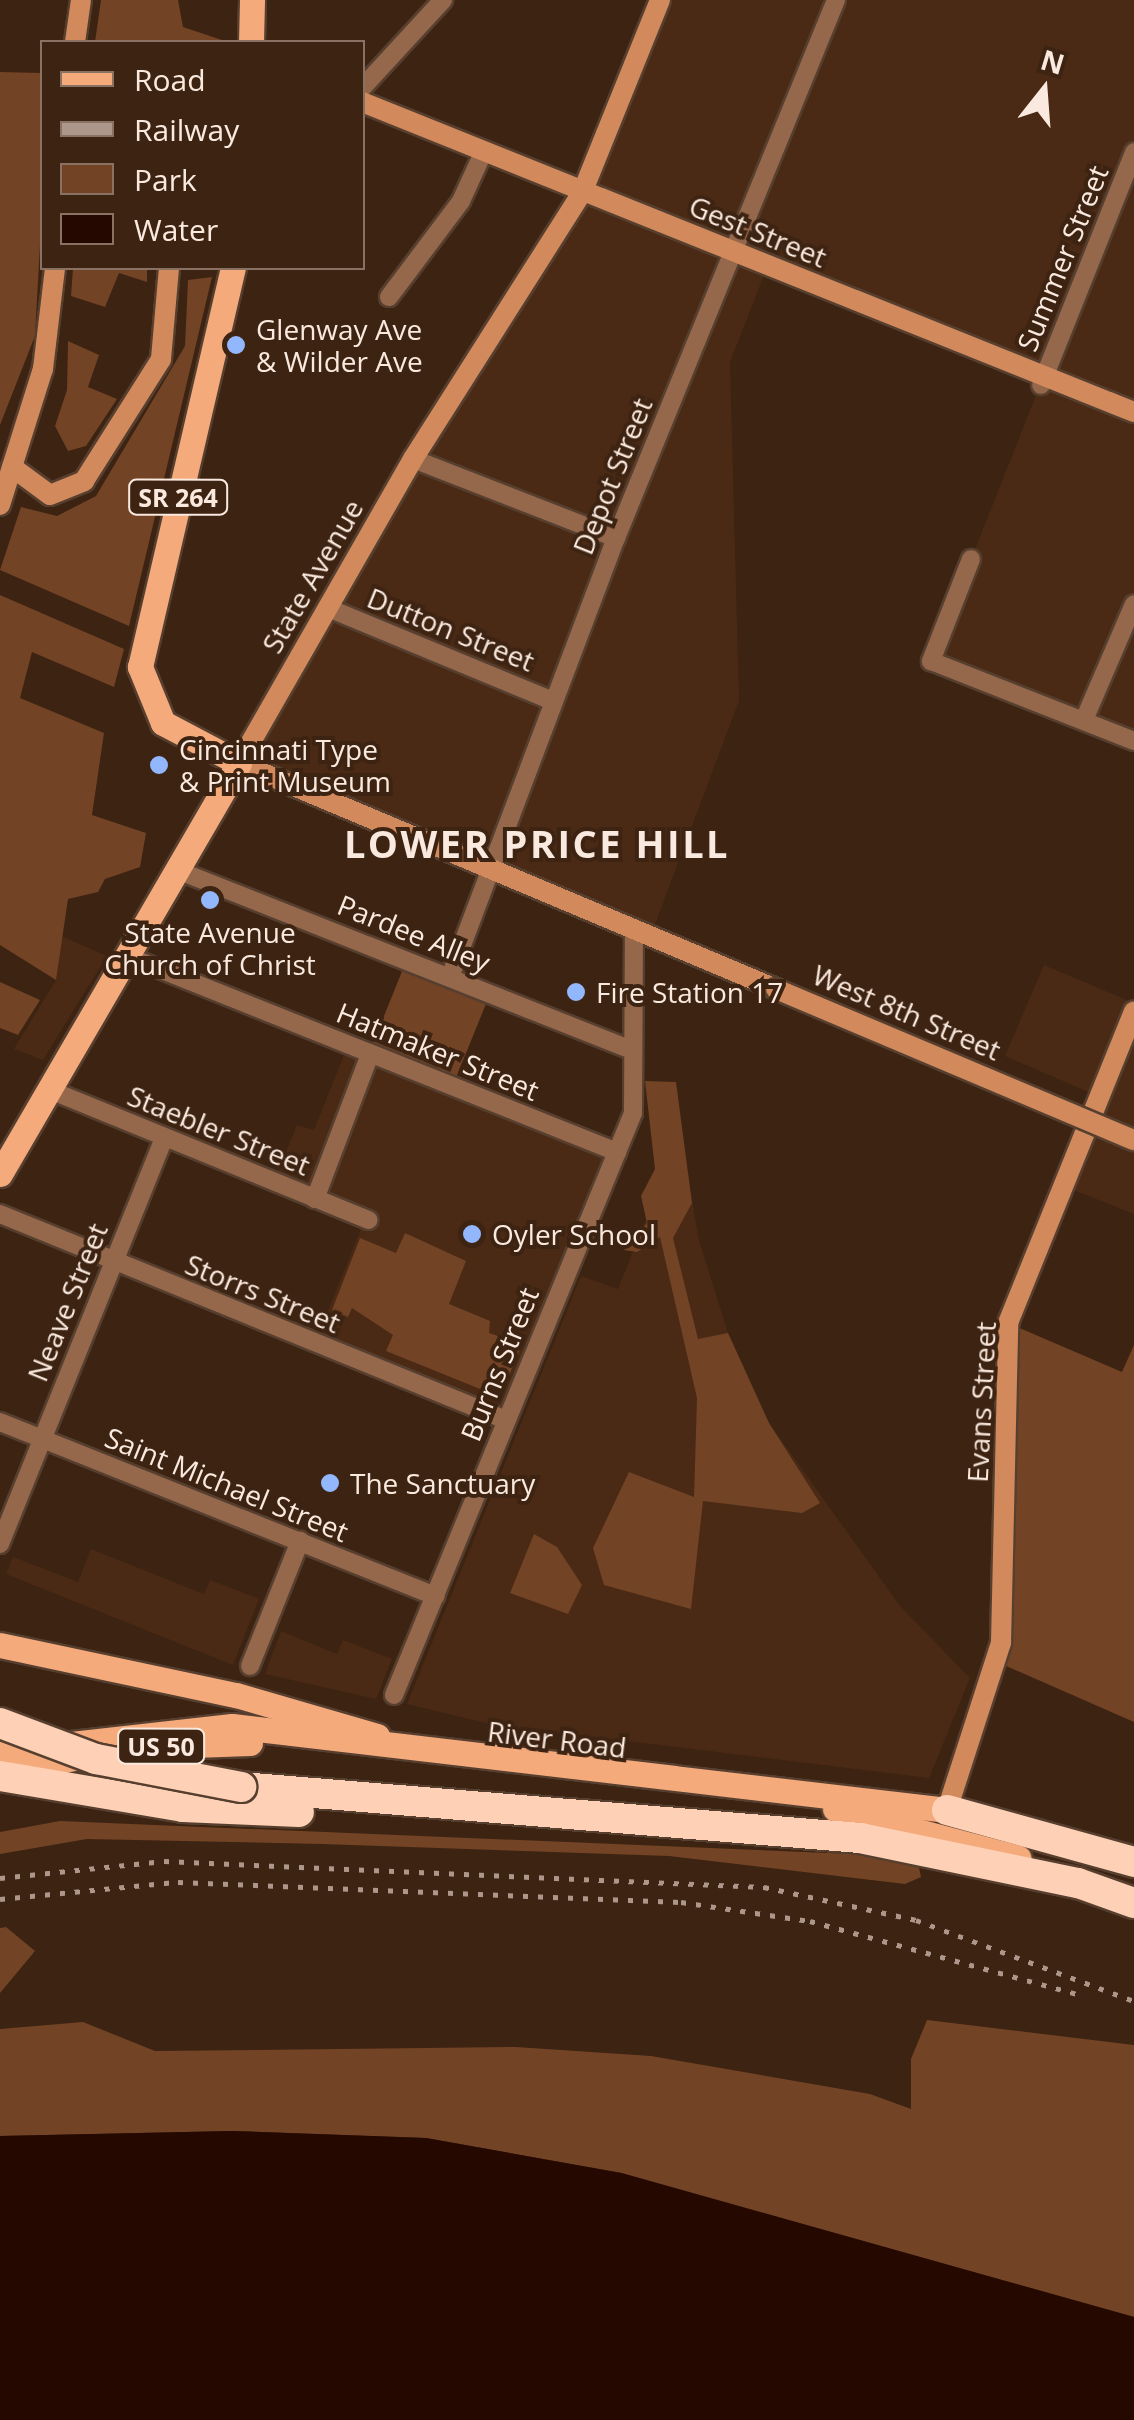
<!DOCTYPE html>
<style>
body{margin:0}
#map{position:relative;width:1134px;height:2420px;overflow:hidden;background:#3d2312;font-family:"Open Sans",sans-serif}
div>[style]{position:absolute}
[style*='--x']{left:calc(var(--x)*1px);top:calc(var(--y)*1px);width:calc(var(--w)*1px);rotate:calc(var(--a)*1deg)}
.built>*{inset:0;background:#4a2a15}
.green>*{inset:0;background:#724325;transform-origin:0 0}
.water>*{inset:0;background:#250800}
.roads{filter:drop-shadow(2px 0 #573f2f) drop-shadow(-2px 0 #573f2f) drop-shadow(0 2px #573f2f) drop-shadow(0 -2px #573f2f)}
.street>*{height:18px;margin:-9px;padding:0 9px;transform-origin:9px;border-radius:9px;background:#95684c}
.secondary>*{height:20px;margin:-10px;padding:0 10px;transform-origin:10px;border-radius:10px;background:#d28a5d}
.primary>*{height:25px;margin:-12.5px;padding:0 12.5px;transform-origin:12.5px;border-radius:12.5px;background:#f5aa7c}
.highway>*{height:30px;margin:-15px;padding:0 15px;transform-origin:15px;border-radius:15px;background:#fed1b6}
.rail>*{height:5px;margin-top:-2.5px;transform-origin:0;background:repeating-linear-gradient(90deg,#ac978a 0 5px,transparent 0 15px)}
.bridges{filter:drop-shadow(2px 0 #573f2f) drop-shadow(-2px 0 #573f2f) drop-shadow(0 2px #573f2f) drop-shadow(0 -2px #573f2f)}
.secondary-bridge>*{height:20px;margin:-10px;padding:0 10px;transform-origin:10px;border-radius:10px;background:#d28a5d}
.highway-bridge>*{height:30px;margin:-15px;padding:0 15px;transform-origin:15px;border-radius:15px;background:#fed1b6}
.dots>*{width:28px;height:28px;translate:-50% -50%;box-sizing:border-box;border:5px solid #3d2312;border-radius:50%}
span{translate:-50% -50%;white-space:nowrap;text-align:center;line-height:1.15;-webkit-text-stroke:8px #3d2312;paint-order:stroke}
.shield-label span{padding:2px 8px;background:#3d2312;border:2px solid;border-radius:8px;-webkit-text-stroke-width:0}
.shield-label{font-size:25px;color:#fae9de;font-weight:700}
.street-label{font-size:28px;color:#fae9de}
.poi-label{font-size:28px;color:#fae9de}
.left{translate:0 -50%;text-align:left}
.district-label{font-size:38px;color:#fae9de;font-weight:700;letter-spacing:2.5px}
.legend{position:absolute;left:40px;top:40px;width:325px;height:230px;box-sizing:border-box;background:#3d2312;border:2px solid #897264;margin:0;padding:12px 18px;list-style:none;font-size:30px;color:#fae9de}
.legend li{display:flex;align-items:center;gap:20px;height:50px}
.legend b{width:50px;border:2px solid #897264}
.north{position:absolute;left:994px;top:40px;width:100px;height:100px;-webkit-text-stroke:8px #3d2312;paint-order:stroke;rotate:17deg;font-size:28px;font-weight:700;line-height:40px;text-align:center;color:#fae9de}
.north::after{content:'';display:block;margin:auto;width:35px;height:45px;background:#fae9de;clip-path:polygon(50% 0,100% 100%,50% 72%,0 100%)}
</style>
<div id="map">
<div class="built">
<div style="clip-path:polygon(660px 0,1134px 0,1134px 741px,931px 661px,1044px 375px,768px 265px,730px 362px,739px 701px,651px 935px,239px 763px,583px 191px)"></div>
<div style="clip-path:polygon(59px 935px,107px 956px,43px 1060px,14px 1049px,56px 980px)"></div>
<div style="clip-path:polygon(1044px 965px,1134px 1003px,1134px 1214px,1064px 1186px,1098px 1096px,1005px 1056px)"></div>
<div style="clip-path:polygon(348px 1045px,617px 1152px,506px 1420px,315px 1343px,363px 1224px,274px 1181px,297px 1125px,314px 1130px)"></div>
<div style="clip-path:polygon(680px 1133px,699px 1240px,728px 1333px,769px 1423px,900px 1606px,970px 1678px,929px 1778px,490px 1724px,407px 1704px,581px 1276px,618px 1289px)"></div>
<div style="clip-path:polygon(91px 1549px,204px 1594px,210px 1580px,259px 1599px,233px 1665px,6px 1574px,13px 1557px,78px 1582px)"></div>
<div style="clip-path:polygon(281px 1631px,337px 1654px,343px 1640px,392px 1659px,376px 1699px,265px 1674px)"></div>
</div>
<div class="green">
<div style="clip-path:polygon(101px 0,178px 0,183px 27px,228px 42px,95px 42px)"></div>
<div style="clip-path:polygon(0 72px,42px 73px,42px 209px,35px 336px,0 425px)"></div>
<div style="clip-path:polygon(73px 268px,147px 268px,147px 282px,119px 273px,105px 307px,71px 296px)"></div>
<div style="clip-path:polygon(212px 277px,129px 626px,0 570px,21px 507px,57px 516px,96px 496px,185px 346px,188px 280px)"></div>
<div style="clip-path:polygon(68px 341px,99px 355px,88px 387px,117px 399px,86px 446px,68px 451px,55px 426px,67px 390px)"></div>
<div style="clip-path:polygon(0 595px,124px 649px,114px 687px,32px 652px,20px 698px,104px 733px,92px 815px,146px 833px,140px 867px,105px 879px,98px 892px,68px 899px,56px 980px,0 945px)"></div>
<div style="left:407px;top:959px;width:90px;height:102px;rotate:22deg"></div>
<div style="clip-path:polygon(0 982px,40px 1000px,18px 1035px,0 1028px)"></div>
<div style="clip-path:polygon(645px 1081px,676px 1082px,692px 1203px,673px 1238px,698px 1339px,728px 1333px,769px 1423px,820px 1503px,802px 1513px,703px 1501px,691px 1609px,604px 1585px,593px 1548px,629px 1472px,694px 1497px,697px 1398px,660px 1237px,637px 1252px,624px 1250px,647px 1223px,641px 1196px,655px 1169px)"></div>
<div style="clip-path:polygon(405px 1233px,466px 1261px,449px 1304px,490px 1321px,489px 1333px,522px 1344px,500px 1397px,386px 1351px,393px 1335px,352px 1308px,348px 1317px,332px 1310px,360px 1238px,396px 1253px)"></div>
<div style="clip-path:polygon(1008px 1323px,1122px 1372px,1134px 1345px,1134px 1722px,997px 1662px)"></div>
<div style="clip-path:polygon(534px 1534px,557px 1547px,582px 1585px,568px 1614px,510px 1593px)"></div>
<div style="clip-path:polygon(60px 1821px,878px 1855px,918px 1863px,921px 1877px,905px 1884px,669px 1856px,322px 1844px,87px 1839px,0 1854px,0 1832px)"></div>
<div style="clip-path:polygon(6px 1927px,35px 1951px,0 1993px,0 1928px)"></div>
<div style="clip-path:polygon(927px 2020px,1134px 2045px,1134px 2317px,622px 2173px,426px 2138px,232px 2131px,0 2136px,0 2029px,83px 2022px,155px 2051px,516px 2047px,651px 2056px,870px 2094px,911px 2109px,911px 2059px)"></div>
</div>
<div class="water">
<div style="clip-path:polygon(232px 2131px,426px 2138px,621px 2173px,1134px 2317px,1134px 2420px,0 2420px,0 2136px)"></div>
</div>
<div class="roads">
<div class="street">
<div style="--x:362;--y:88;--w:120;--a:-47.4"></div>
<div style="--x:389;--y:297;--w:120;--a:-53.1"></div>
<div style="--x:461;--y:201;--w:55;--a:-65.3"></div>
<div style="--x:1041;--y:385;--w:251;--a:-68.2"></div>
<div style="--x:413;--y:459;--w:218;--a:21.3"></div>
<div style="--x:971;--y:559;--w:110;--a:111.4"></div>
<div style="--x:931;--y:661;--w:218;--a:21.5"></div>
<div style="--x:328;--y:608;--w:243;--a:22.5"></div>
<div style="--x:1084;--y:720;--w:126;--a:-66.7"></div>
<div style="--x:177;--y:870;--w:486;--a:21.6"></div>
<div style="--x:127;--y:956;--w:528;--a:21.8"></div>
<div style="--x:450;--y:977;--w:469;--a:-69.3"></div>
<div style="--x:616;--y:538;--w:581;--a:-67.76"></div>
<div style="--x:50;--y:1090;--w:344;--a:22.2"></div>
<div style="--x:315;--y:1199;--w:155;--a:-69.2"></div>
<div style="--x:0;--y:1214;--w:546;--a:22.15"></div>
<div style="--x:0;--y:1422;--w:469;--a:21.8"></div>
<div style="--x:0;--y:1544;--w:438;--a:-68"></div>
<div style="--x:250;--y:1666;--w:135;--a:-68.2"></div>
<div style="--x:394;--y:1695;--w:629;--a:-67.67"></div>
<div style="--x:633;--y:1113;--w:184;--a:-89.7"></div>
</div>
<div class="secondary">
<div style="--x:660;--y:0;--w:206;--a:112"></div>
<div style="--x:583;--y:191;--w:317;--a:122.4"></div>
<div style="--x:413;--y:459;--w:350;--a:119.8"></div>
<div style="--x:239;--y:763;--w:583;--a:22.82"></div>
<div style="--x:75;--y:42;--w:42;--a:-81.9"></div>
<div style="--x:362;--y:102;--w:832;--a:21.88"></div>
<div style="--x:12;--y:467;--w:47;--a:36.4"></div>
<div style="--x:50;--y:495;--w:37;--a:-22"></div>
<div style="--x:84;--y:481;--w:144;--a:-57.7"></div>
<div style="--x:161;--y:359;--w:91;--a:-85"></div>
<div style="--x:0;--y:505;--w:143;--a:-72.5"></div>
<div style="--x:43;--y:369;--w:102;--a:-83.2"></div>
<div style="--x:947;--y:1810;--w:176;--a:-72.1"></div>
<div style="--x:1001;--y:1643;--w:320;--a:-88.7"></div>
<div style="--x:1008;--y:1323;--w:336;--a:-68"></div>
</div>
<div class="primary">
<div style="--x:251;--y:42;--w:42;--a:-88.6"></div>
<div style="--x:0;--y:1174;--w:475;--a:-59.8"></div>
<div style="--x:239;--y:763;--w:86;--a:-152.2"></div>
<div style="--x:163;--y:723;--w:61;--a:-112.3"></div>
<div style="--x:140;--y:667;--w:410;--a:-76.9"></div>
<div style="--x:0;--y:1645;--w:241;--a:12"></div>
<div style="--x:236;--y:1695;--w:147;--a:16.2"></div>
<div style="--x:165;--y:1746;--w:85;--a:-2"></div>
<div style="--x:0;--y:1752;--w:233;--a:-6.4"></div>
<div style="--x:232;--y:1726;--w:720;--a:6.7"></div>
<div style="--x:3;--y:1774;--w:90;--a:-12.8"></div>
<div style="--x:835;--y:1809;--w:190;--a:14.9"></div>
</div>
<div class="highway">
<div style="--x:0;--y:1776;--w:186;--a:9.6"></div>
<div style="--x:183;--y:1807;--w:116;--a:2.5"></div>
<div style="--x:241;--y:1787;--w:621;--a:4.71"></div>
<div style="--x:860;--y:1838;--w:223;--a:11.7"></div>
<div style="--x:1078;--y:1883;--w:59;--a:19.7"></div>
<div style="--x:947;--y:1810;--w:194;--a:15.5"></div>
</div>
</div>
<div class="rail">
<div style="--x:0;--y:1878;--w:165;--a:-5.9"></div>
<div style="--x:164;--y:1861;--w:601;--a:2.48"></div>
<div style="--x:764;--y:1887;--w:156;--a:12.2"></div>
<div style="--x:916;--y:1920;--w:233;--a:20.4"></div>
<div style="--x:0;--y:1899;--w:179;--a:-5.5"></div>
<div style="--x:178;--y:1882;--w:503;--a:2.28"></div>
<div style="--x:681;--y:1902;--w:130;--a:8.4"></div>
<div style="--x:810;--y:1921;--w:284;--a:15.3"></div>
</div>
<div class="bridges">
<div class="secondary-bridge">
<div style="--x:776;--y:989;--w:389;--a:22.9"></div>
</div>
<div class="highway-bridge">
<div style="--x:0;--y:1723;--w:103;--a:20.6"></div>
<div style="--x:96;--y:1759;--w:148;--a:10.9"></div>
</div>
</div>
<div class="dots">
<div style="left:236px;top:345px;background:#92b7fd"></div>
<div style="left:159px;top:765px;background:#92b7fd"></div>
<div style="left:210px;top:900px;background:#92b7fd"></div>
<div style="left:576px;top:992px;background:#92b7fd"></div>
<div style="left:472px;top:1234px;background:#92b7fd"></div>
<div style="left:330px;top:1483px;background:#92b7fd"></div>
</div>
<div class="shield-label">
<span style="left:178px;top:497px">SR 264</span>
<span style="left:161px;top:1746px">US 50</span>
</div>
<div class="street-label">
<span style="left:758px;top:231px;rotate:22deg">Gest Street</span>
<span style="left:1062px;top:258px;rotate:-68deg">Summer Street</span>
<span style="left:612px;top:476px;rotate:-68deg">Depot Street</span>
<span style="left:312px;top:576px;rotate:-60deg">State Avenue</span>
<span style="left:451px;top:629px;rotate:22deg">Dutton Street</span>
<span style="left:414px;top:933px;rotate:22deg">Pardee Alley</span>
<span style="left:907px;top:1012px;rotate:23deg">West 8th Street</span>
<span style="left:438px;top:1051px;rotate:22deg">Hatmaker Street</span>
<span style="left:219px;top:1130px;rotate:22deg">Staebler Street</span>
<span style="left:263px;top:1293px;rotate:22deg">Storrs Street</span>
<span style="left:67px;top:1302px;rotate:-68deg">Neave Street</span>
<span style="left:499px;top:1364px;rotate:-68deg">Burns Street</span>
<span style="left:981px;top:1402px;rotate:-87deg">Evans Street</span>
<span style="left:227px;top:1484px;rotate:22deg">Saint Michael Street</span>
<span style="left:557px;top:1739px;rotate:7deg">River Road</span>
</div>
<div class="poi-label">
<span class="left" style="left:256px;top:345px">Glenway Ave<br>&amp; Wilder Ave</span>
<span class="left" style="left:179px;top:765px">Cincinnati Type<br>&amp; Print Museum</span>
<span style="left:210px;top:948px">State Avenue<br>Church of Christ</span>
<span class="left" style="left:596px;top:992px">Fire Station 17</span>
<span class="left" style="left:492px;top:1234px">Oyler School</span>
<span class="left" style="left:350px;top:1483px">The Sanctuary</span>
</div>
<div class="district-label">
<span style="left:537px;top:844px">LOWER PRICE HILL</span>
</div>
<ul class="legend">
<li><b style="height:12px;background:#f5aa7c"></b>Road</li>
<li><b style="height:12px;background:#ac978a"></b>Railway</li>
<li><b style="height:28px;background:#724325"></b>Park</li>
<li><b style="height:28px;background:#250800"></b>Water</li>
</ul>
<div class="north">N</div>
</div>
